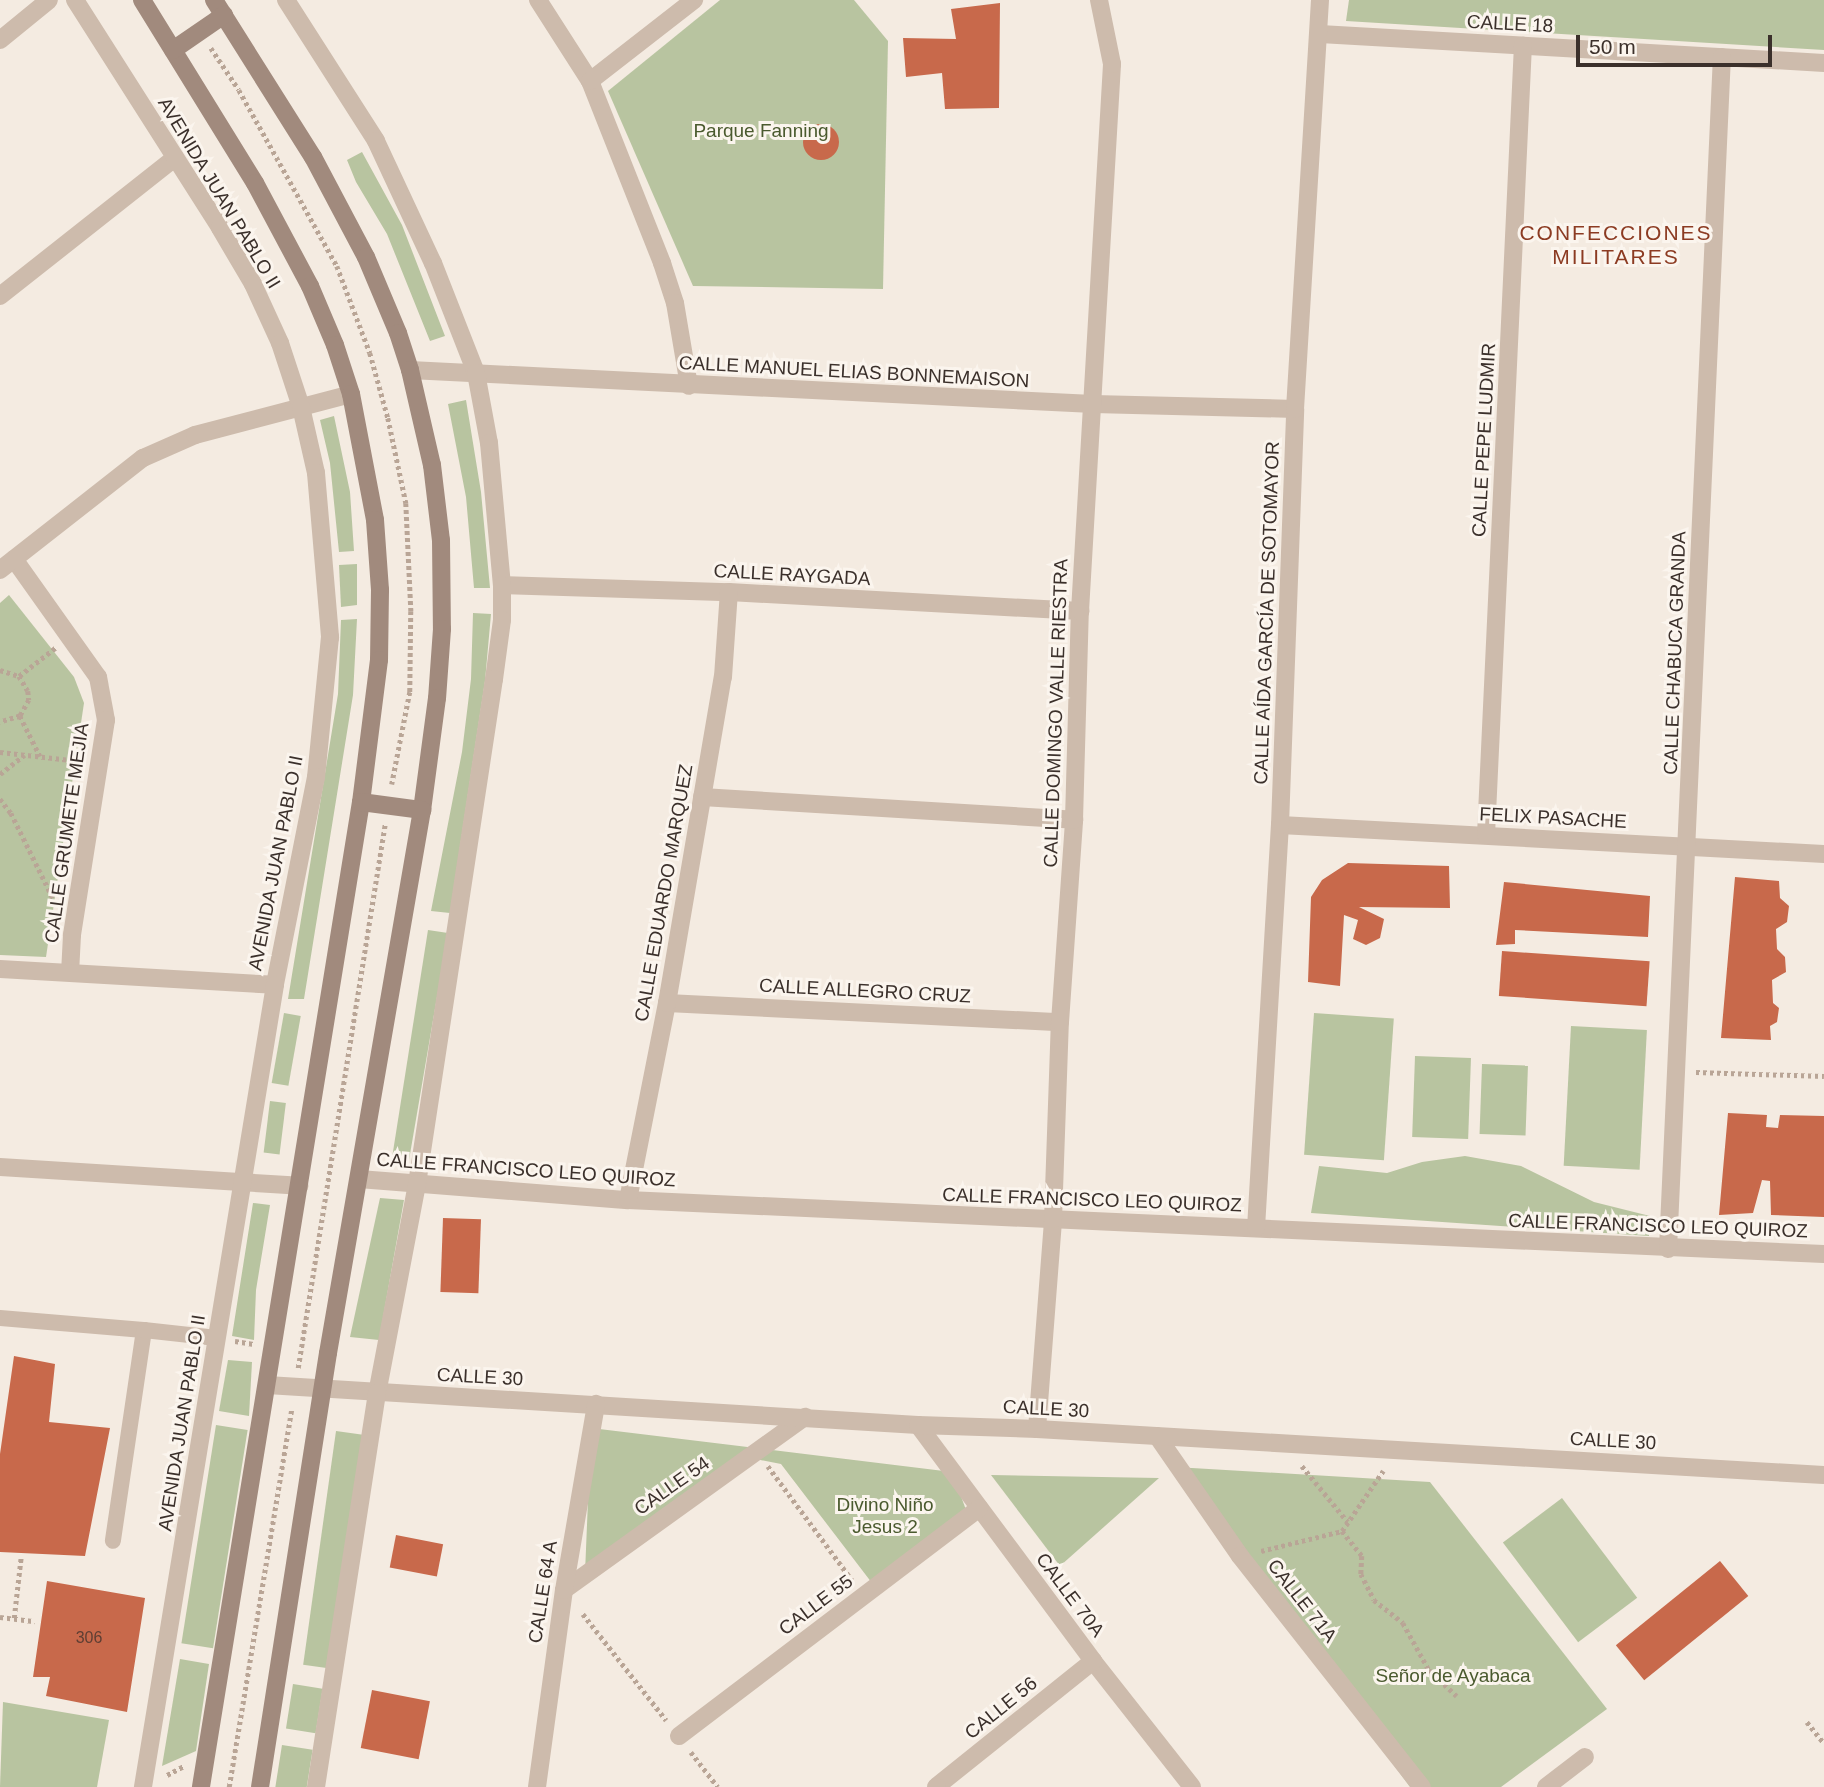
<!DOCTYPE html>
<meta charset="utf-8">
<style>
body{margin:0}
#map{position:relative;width:1824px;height:1787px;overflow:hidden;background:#f4ebe1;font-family:Arial,sans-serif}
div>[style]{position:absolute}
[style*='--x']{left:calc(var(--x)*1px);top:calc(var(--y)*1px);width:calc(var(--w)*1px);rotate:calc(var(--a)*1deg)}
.green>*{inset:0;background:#b8c4a0;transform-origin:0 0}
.building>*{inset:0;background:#c8694b;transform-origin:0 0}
.round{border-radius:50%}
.path>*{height:4.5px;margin-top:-2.25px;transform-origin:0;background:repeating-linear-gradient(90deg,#b9a596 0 3.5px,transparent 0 7px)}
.service>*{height:16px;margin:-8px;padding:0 8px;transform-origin:8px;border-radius:8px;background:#cdbbac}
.pedestrian>*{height:18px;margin:-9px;padding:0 9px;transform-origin:9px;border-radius:9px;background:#cdbbac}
.minor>*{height:18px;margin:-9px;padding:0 9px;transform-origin:9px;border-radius:9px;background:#cdbbac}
.tertiary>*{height:18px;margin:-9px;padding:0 9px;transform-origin:9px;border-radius:9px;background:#cdbbac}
.secondary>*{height:18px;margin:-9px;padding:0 9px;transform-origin:9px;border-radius:9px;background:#a18a7d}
span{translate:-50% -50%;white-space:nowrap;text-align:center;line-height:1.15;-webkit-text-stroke:6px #fbf5ee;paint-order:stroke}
.number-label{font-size:16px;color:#5e3e33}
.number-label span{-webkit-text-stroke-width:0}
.street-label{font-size:19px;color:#3b302b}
.park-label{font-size:19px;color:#4a5a2e}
.neighbourhood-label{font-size:21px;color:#8c3b22;letter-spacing:2px}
.scale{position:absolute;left:1576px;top:35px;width:196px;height:32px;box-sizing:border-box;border:4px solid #3b302b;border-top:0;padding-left:9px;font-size:21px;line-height:24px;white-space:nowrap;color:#3b302b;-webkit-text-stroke:5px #fbf5ee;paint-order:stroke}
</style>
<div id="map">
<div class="green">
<div style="clip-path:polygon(720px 0,854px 0,888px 41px,883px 289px,693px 286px,608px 91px)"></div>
<div style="clip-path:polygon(1349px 0,1824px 0,1824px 50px,1346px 21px)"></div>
<div style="clip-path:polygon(362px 152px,402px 225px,445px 336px,430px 341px,387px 234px,356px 182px,347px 160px)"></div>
<div style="clip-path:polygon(466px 400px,481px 492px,490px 588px,474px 588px,466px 497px,448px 404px)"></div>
<div style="clip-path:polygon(334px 416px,350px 492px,354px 551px,339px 552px,330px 463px,320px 420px)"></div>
<div style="clip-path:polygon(357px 564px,357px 605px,341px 607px,339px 565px)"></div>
<div style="clip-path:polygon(9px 595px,74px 677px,84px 703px,46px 957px,0 955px,0 603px)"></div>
<div style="clip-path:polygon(473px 613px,491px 614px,485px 681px,450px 913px,431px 911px,462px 752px,471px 679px)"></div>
<div style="clip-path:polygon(357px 619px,353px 695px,304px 999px,288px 999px,338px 694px,341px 620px)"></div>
<div style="clip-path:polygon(428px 930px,448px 933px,409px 1160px,392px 1158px)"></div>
<div style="left:284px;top:1013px;width:17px;height:71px;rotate:10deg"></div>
<div style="left:1314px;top:1013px;width:80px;height:142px;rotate:4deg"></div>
<div style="left:1571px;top:1026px;width:76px;height:140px;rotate:3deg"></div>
<div style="left:1415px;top:1056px;width:56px;height:81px;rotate:2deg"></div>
<div style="left:1482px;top:1064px;width:46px;height:70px;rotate:2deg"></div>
<div style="left:270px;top:1101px;width:16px;height:52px;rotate:7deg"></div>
<div style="clip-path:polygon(1465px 1156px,1521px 1166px,1594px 1202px,1650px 1216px,1649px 1236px,1311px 1213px,1319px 1166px,1387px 1173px,1422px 1162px)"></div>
<div style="clip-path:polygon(380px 1198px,404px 1200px,379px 1340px,350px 1337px)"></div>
<div style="clip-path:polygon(253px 1203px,270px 1205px,256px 1290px,254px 1340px,232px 1336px)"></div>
<div style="clip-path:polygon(228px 1360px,252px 1362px,249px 1416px,219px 1411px)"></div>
<div style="left:216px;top:1425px;width:32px;height:221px;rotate:9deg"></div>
<div style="clip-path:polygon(591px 1428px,952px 1472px,969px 1518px,875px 1587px,781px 1464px,750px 1458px,585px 1573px)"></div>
<div style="left:336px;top:1431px;width:29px;height:236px;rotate:8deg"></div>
<div style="clip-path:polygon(1175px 1467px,1430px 1482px,1607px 1709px,1501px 1787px,1410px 1787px)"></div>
<div style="clip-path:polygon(991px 1475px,1159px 1478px,1060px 1566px)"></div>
<div style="left:1562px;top:1498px;width:125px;height:74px;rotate:53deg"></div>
<div style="clip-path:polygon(180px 1659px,209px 1664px,196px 1751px,162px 1766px)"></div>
<div style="left:293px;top:1684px;width:30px;height:45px;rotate:9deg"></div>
<div style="clip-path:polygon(3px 1702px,109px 1720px,97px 1787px,0 1787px)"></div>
<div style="left:282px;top:1745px;width:31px;height:43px;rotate:9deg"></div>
</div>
<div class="building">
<div style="clip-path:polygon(1000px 3px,999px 108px,945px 109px,942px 73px,906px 77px,903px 38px,956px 39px,951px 9px)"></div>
<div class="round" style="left:803px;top:124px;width:36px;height:36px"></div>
<div style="clip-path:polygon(1348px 863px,1449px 866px,1450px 908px,1359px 907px,1384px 919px,1380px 938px,1366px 945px,1353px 939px,1358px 920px,1344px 915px,1340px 986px,1308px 982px,1311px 897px,1322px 880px)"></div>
<div style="clip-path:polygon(1735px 877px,1779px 881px,1780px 898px,1789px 906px,1787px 922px,1776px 929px,1777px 949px,1785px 957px,1786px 972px,1772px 980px,1773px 1003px,1779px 1008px,1777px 1022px,1770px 1026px,1771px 1040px,1721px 1038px)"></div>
<div style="clip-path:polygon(1504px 882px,1650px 896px,1648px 937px,1515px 930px,1515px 944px,1496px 945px)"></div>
<div style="left:1502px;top:951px;width:148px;height:45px;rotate:4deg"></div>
<div style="clip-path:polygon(1728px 1113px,1767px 1115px,1766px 1127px,1778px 1128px,1780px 1115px,1824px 1116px,1824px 1217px,1771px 1215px,1770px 1181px,1762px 1180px,1753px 1213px,1719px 1215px)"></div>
<div style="left:443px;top:1218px;width:38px;height:74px;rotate:2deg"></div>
<div style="clip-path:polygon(14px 1356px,55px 1364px,49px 1422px,110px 1428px,85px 1556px,0 1552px,0 1454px)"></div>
<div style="left:396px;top:1535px;width:48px;height:33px;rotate:11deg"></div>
<div style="left:1720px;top:1561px;width:45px;height:134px;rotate:51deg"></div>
<div style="clip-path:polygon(47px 1581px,145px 1598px,127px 1712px,46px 1696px,50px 1677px,33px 1677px)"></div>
<div style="left:372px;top:1690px;width:59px;height:59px;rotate:11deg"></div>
</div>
<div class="path">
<div style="--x:211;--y:48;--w:50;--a:56.3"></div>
<div style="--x:239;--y:90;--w:201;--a:60.9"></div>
<div style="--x:337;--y:266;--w:93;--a:69.2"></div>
<div style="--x:370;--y:353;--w:67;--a:74.5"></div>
<div style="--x:388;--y:418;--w:87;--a:78"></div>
<div style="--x:406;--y:503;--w:108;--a:87.3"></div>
<div style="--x:411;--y:611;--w:81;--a:90.7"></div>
<div style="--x:410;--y:692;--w:94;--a:101.1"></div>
<div style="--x:0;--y:670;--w:20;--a:18"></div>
<div style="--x:19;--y:676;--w:17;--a:59"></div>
<div style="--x:28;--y:691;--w:9;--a:84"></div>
<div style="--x:29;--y:700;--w:18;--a:119"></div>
<div style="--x:20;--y:716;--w:21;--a:163"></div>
<div style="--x:19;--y:676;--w:46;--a:-37.9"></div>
<div style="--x:20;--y:716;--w:45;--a:63.4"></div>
<div style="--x:0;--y:752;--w:80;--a:6.5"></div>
<div style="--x:0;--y:774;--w:31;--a:-38"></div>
<div style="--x:0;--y:799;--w:18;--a:52"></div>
<div style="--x:11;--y:813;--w:97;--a:63.7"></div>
<div style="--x:1696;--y:1072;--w:128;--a:1.8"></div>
<div style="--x:235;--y:1341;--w:19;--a:9"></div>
<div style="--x:298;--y:1368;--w:551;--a:-80.91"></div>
<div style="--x:768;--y:1466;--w:142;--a:53.6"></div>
<div style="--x:1302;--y:1466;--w:72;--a:50.6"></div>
<div style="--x:1342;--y:1531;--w:32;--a:51"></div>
<div style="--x:1362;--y:1556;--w:18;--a:93"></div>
<div style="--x:1361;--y:1574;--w:29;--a:63"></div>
<div style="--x:1374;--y:1600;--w:37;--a:38"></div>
<div style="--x:1403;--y:1623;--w:54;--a:61"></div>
<div style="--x:1429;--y:1670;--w:38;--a:43"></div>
<div style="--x:1261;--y:1551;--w:83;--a:-13.9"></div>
<div style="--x:1342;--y:1531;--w:73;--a:-55.7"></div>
<div style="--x:583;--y:1614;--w:135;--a:51.9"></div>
<div style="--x:0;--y:1617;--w:35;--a:7"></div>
<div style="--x:14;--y:1618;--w:61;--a:-83.5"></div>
<div style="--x:1807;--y:1722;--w:27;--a:51"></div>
<div style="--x:691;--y:1752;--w:44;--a:52.4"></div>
<div style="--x:167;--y:1775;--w:19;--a:-28"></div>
<div style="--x:229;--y:1787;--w:384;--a:-80.6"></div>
</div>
<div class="service">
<div style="--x:0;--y:1318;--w:144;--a:4.8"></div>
<div style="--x:144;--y:1330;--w:213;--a:98.4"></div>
<div style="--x:144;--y:1330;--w:73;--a:6.3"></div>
</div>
<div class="pedestrian">
<div style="--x:918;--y:1425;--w:294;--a:53.4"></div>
<div style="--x:1093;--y:1661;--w:160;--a:51.8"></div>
<div style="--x:1157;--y:1436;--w:146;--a:55.3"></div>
<div style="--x:1240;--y:1556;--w:294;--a:51.8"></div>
<div style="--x:564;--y:1590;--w:297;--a:-35.7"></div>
<div style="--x:679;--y:1736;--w:377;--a:-37.2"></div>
<div style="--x:937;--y:1786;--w:200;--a:-38.7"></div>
</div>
<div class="minor">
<div style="--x:538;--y:0;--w:96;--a:57.3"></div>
<div style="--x:590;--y:81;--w:196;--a:68.4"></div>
<div style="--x:662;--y:263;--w:42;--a:72"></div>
<div style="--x:675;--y:303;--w:84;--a:80.4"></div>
<div style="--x:1320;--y:34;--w:505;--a:3.29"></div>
<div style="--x:0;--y:40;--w:63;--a:-39.2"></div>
<div style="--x:590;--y:81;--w:132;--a:-37.9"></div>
<div style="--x:0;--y:296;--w:223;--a:-38.3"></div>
<div style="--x:410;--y:370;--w:684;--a:2.85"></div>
<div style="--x:1093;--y:404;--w:202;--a:1.4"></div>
<div style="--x:14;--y:559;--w:145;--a:54.6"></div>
<div style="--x:98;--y:677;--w:44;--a:79.5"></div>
<div style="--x:106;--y:720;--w:218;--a:99"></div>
<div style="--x:72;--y:935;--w:37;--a:93"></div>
<div style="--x:0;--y:570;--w:182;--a:-38.1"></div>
<div style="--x:143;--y:458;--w:57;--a:-23.9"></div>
<div style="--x:195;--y:435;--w:161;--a:-14.7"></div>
<div style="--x:502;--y:585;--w:227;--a:1.8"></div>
<div style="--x:729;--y:592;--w:352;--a:3.1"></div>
<div style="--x:702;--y:797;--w:373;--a:3.5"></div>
<div style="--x:1280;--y:825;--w:545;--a:3.05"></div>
<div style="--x:1486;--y:835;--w:790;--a:-87.32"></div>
<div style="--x:0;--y:969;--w:275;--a:3.3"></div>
<div style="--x:667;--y:1003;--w:393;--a:2.8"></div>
<div style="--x:0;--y:1167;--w:300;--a:3.6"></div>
<div style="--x:359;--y:1179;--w:270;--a:4.5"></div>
<div style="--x:628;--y:1200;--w:1197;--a:2.59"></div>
<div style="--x:628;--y:1200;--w:201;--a:-78.8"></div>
<div style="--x:667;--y:1003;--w:331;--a:-80.3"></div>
<div style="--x:723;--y:677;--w:85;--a:-86"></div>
<div style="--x:1256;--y:1228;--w:404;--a:-86.6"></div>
<div style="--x:1280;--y:825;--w:416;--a:-87.9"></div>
<div style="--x:1295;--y:409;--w:410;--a:-86.5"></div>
<div style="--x:1668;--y:1249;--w:1193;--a:-87.41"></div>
<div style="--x:267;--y:1385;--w:652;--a:3.52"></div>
<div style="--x:918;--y:1425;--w:119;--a:1.9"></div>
<div style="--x:1037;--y:1429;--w:788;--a:3.35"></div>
<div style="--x:1037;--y:1429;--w:211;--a:-85.6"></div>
<div style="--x:1053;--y:1219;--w:197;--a:-88"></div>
<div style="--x:1060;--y:1022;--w:202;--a:-86"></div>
<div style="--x:1074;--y:820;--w:209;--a:-88.4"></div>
<div style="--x:1080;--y:611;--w:548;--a:-86.65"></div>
<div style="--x:1112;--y:64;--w:65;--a:-101.5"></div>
<div style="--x:537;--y:1787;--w:199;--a:-82.2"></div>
<div style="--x:564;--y:1590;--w:189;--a:-80.2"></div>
<div style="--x:936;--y:1787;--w:1;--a:0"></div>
<div style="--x:1546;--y:1787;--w:49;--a:-37.6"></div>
</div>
<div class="tertiary">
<div style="--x:75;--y:0;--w:270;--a:57.5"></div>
<div style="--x:220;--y:228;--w:65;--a:59.5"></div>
<div style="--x:253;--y:284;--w:65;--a:65.4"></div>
<div style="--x:280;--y:343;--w:67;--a:71.8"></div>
<div style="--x:301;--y:407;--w:68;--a:77.2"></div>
<div style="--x:316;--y:473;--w:165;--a:85.1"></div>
<div style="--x:330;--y:637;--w:141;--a:95.7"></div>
<div style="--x:316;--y:777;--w:212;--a:101.2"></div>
<div style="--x:275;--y:985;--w:813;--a:99.35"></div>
<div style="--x:286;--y:0;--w:167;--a:57.4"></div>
<div style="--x:376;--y:141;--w:135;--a:65"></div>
<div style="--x:433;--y:263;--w:118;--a:68.6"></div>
<div style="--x:476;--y:373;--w:71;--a:79.5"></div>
<div style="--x:489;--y:443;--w:143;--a:84.8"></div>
<div style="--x:502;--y:585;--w:35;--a:90"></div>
<div style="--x:502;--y:620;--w:60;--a:97.7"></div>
<div style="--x:494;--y:679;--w:511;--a:98.67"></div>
<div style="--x:417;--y:1184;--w:213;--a:100.8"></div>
<div style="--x:377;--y:1393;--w:399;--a:98.8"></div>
</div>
<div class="secondary">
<div style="--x:142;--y:0;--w:215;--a:58.3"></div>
<div style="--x:255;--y:183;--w:117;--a:61.9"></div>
<div style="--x:310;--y:286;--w:64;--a:67"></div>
<div style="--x:335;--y:345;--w:52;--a:71.9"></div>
<div style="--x:351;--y:394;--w:128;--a:79.2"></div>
<div style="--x:375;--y:520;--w:70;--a:85.9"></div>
<div style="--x:380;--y:590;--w:70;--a:90.8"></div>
<div style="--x:379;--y:660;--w:143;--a:97.2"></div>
<div style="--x:361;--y:802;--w:998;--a:99.23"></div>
<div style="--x:214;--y:0;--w:186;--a:57.8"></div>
<div style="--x:313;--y:157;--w:113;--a:62.1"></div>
<div style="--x:366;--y:257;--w:82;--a:67.2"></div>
<div style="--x:398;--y:333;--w:39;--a:72"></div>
<div style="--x:410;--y:370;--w:98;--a:77"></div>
<div style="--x:432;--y:465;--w:76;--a:83.2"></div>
<div style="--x:441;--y:540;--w:89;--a:89.4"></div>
<div style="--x:442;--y:629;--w:69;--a:94.1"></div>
<div style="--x:437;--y:698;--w:113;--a:97.6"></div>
<div style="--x:422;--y:810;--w:551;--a:99.82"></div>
<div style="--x:328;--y:1353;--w:439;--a:98.9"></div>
<div style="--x:173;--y:50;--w:62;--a:-34.5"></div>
<div style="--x:361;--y:802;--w:62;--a:7.5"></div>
</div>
<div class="number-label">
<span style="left:89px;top:1638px">306</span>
</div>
<div class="street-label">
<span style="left:1510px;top:24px;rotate:3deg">CALLE 18</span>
<span style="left:219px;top:193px;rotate:59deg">AVENIDA JUAN PABLO II</span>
<span style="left:854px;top:372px;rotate:3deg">CALLE MANUEL ELIAS BONNEMAISON</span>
<span style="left:1484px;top:440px;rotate:-87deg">CALLE PEPE LUDMIR</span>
<span style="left:792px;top:575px;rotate:3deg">CALLE RAYGADA</span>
<span style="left:1267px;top:613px;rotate:-88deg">CALLE AÍDA GARCÍA DE SOTOMAYOR</span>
<span style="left:1675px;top:653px;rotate:-88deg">CALLE CHABUCA GRANDA</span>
<span style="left:1056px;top:713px;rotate:-88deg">CALLE DOMINGO VALLE RIESTRA</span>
<span style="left:1553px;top:818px;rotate:3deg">FELIX PASACHE</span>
<span style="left:67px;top:833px;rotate:-82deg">CALLE GRUMETE MEJIA</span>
<span style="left:276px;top:863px;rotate:-79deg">AVENIDA JUAN PABLO II</span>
<span style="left:664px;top:893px;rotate:-80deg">CALLE EDUARDO MARQUEZ</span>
<span style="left:865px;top:991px;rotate:3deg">CALLE ALLEGRO CRUZ</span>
<span style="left:526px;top:1170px;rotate:4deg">CALLE FRANCISCO LEO QUIROZ</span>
<span style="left:1092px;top:1200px;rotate:2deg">CALLE FRANCISCO LEO QUIROZ</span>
<span style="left:1658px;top:1226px;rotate:2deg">CALLE FRANCISCO LEO QUIROZ</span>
<span style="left:480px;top:1377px;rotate:3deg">CALLE 30</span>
<span style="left:1046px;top:1409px;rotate:3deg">CALLE 30</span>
<span style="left:182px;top:1423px;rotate:-81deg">AVENIDA JUAN PABLO II</span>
<span style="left:1613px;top:1441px;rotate:3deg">CALLE 30</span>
<span style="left:672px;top:1486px;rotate:-35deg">CALLE 54</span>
<span style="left:543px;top:1592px;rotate:-81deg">CALLE 64 A</span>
<span style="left:1070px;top:1595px;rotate:53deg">CALLE 70A</span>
<span style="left:1302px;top:1601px;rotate:52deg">CALLE 71A</span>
<span style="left:816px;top:1605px;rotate:-37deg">CALLE 55</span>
<span style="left:1001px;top:1708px;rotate:-39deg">CALLE 56</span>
</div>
<div class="park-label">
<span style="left:761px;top:131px">Parque Fanning</span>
<span style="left:885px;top:1516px">Divino Niño<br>Jesus 2</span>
<span style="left:1453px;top:1676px">Señor de Ayabaca</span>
</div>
<div class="neighbourhood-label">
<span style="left:1616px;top:245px">CONFECCIONES<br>MILITARES</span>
</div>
<div class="scale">50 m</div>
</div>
